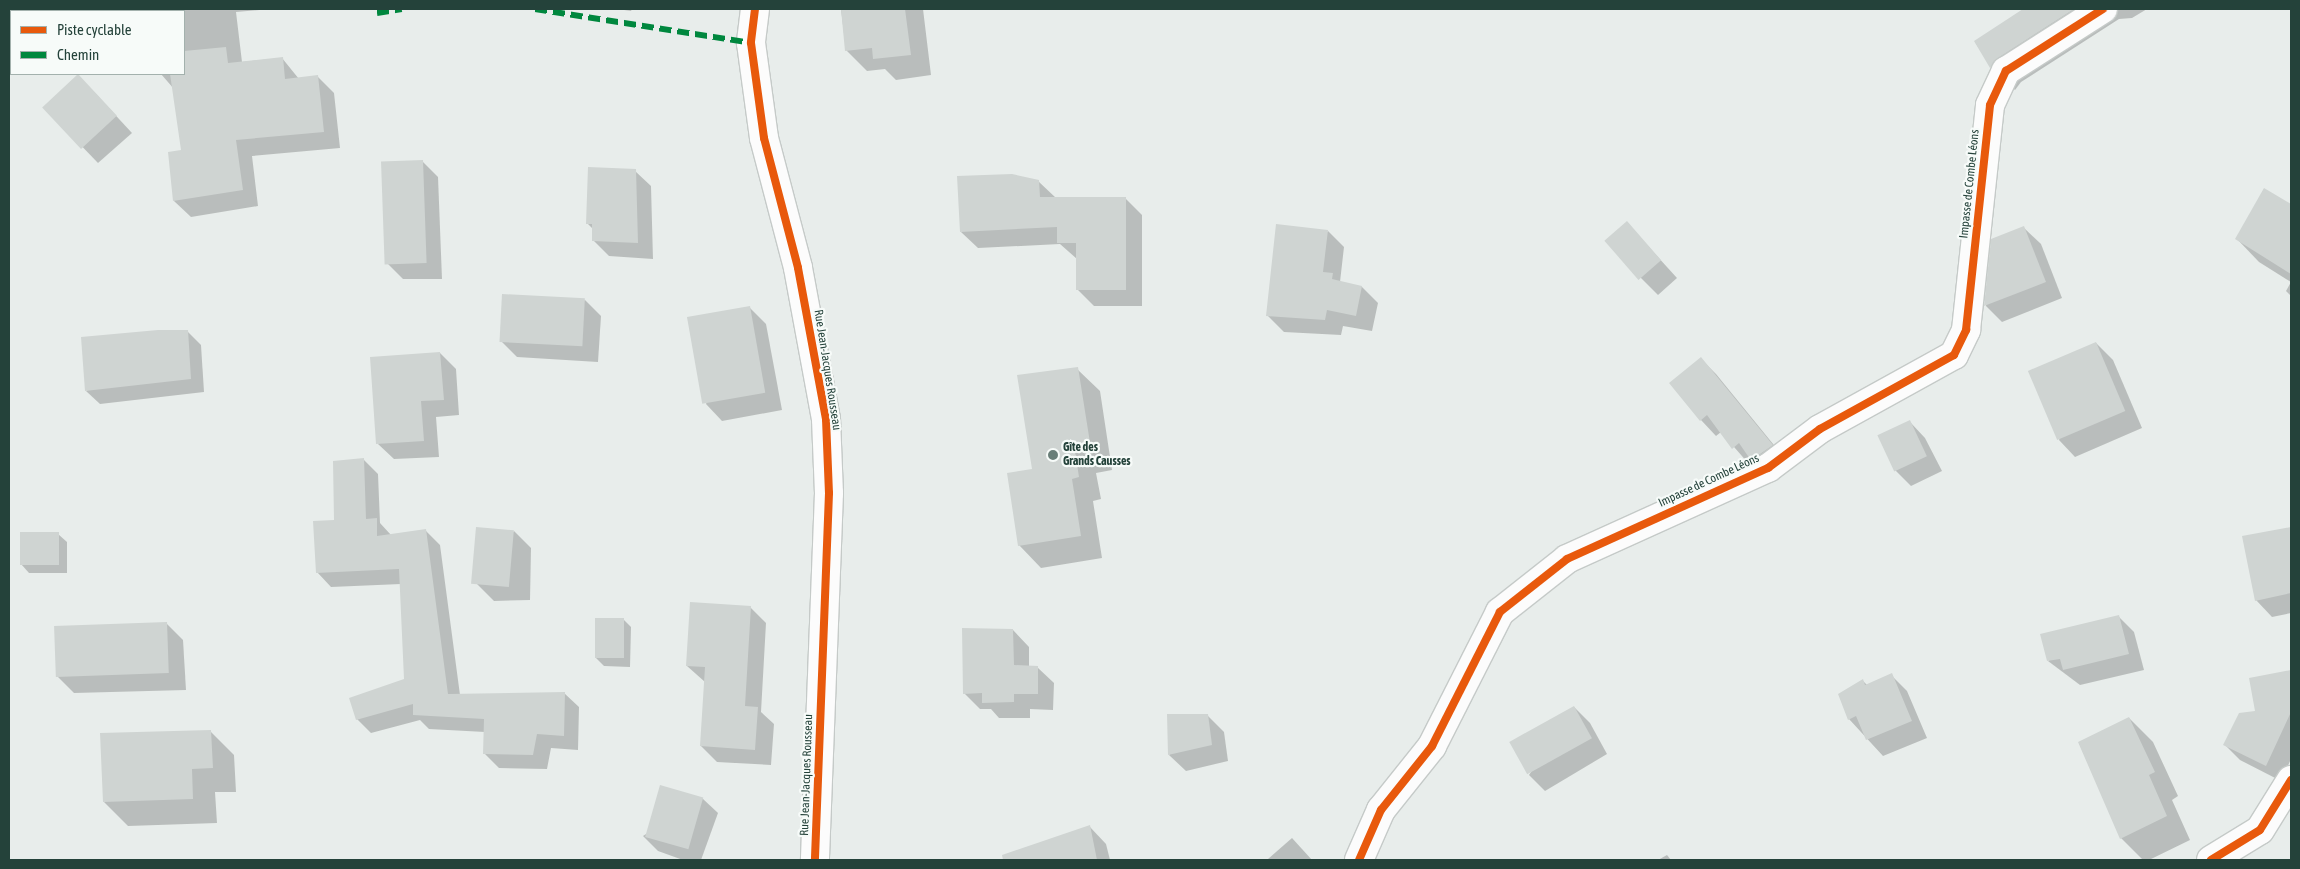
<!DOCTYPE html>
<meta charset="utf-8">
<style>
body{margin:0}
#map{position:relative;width:2300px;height:869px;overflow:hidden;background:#e8edeb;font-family:"Asap Condensed",sans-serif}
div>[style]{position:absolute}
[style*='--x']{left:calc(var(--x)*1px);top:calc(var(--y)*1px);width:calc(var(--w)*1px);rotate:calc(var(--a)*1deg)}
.shadow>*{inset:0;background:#0003}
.building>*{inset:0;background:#cfd4d2;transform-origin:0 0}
.roads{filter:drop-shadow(1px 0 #c5cac8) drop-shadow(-1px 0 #c5cac8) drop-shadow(0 1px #c5cac8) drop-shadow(0 -1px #c5cac8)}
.street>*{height:28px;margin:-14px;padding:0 14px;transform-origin:14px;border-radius:14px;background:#fcfcfc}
.quiet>*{height:6px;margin-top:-3px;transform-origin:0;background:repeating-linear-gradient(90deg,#00873e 0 12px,transparent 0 18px)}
.cycleway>*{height:8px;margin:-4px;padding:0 4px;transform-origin:4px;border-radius:4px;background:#e8590c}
.dots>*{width:14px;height:14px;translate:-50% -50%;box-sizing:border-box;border:2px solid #f7fbf9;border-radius:50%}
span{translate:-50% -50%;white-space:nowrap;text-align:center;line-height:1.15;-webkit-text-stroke:4.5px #f7fbf9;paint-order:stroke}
.street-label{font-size:12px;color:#24423a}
.poi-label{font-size:12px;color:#24423a;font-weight:700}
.left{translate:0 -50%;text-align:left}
.frame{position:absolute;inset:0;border:10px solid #24423a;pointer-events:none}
.legend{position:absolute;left:10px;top:10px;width:175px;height:65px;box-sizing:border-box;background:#f7fbf9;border:1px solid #a3b1ad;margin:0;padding:6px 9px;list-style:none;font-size:15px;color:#24423a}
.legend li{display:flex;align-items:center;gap:10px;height:25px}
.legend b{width:25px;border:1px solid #a3b1ad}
</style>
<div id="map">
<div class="shadow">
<div style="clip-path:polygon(147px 9px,270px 9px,236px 12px,242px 62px,282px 58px,299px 79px,318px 77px,334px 93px,340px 148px,252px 156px,258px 206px,191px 217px,174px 201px,182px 151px,174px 89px,161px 74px,184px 74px,184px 11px)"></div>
<div style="clip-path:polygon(617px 9px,632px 9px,631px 11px)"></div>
<div style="clip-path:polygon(841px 9px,923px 9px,931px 75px,896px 80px,885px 69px,867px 71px,846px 50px)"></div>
<div style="clip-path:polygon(2024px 9px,2147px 9px,2132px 18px,2119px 19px,2021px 82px,2015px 90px,1991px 67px,1975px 42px)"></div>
<div style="clip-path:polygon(94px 92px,132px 133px,98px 163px,44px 107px)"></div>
<div style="clip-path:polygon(422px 161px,438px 177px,442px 279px,403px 279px,387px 263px)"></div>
<div style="clip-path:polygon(635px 171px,651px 186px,653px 259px,609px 256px,593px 240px,593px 229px,587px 223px)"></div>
<div style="clip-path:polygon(1038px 181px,1056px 198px,1125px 198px,1142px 215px,1142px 306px,1094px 306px,1077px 289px,1077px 259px,1060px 244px,978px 248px,961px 232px)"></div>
<div style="clip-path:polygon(2264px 189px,2291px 206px,2291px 282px,2259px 262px,2237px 239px)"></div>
<div style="clip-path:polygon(1627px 223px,1677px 278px,1658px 295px,1641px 278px)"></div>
<div style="clip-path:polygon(2024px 228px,2041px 244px,2062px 298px,2002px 322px,1986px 306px,1993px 240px)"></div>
<div style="clip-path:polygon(1328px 231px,1344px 247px,1340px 282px,1362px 287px,1378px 303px,1372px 331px,1343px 326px,1341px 335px,1284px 332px,1268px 316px)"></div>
<div style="clip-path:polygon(2291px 282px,2291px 296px,2286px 291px)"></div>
<div style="clip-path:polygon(585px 300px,601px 316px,598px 362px,517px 357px,502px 342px)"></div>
<div style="clip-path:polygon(749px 307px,766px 324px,782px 410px,722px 421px,706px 404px)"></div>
<div style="clip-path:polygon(188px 332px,201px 345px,204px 392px,100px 404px,86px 391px)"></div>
<div style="clip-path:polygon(2096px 343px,2113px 360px,2142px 428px,2075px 457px,2059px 440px)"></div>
<div style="clip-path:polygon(440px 353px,456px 369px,459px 415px,436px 417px,439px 457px,394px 459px,378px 444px)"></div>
<div style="clip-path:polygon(1701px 359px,1716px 374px,1787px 461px,1748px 463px,1721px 432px,1716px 436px,1701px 420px)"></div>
<div style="clip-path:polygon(1077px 369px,1100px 391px,1112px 470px,1096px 473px,1101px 499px,1093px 501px,1102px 558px,1041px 568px,1019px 545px,1033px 470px)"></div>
<div style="clip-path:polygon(1910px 422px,1925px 438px,1942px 471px,1911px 486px,1895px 470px,1879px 436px)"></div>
<div style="clip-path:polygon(364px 460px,378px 474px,380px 523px,391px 535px,426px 531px,440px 545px,460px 695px,564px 693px,579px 707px,578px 750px,551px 748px,547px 769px,499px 768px,485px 754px,485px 732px,429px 729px,420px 720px,371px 733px,357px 719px,405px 680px,401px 584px,331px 587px,317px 572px)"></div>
<div style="clip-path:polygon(2291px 529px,2291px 613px,2272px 617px,2256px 600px,2243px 537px)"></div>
<div style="clip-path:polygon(514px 531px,531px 548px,530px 600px,494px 601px,477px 584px)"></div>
<div style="clip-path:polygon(58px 534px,67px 542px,67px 573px,29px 573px,21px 564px)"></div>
<div style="clip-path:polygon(750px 607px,766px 623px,761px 712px,774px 724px,771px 765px,717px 762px,701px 746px,705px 682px,687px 666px)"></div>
<div style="clip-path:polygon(2119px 617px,2134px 632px,2144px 670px,2080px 685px,2048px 661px)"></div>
<div style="clip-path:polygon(623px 619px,631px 627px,630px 667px,604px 666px,595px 657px)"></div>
<div style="clip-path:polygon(166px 623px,183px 640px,186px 690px,74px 693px,57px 676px)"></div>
<div style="clip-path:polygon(1013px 630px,1029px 647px,1029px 667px,1037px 667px,1054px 683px,1053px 710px,1030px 709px,1030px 718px,999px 718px,991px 709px,980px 709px,964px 693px)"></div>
<div style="clip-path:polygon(2290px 672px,2291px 759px,2281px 781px,2240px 760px,2225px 745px)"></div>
<div style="clip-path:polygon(1891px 675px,1907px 691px,1927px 738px,1883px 756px,1849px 719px,1863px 681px,1867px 685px)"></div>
<div style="clip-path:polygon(1574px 707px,1590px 723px,1607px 754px,1545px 791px,1529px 775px)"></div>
<div style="clip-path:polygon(1207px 715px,1224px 732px,1228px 761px,1186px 771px,1169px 755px)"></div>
<div style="clip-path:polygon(2129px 718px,2153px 742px,2178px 796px,2172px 800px,2190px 840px,2149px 860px,2143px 860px,2121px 838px,2079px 743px)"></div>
<div style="clip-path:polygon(210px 731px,234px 755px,236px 792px,215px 792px,217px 823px,128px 826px,104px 802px)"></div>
<div style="clip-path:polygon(702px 798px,718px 813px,701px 860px,683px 860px,658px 851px,643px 836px)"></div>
<div style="clip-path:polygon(1090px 827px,1106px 844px,1110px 860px,1049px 860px,1044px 842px)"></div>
<div style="clip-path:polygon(1292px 838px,1312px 860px,1269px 860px,1268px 859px)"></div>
<div style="clip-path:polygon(1667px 855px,1671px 860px,1658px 860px)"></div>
</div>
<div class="building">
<div style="clip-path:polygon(841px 9px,905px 9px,911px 55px,873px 59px,872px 48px,845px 51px)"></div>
<div style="clip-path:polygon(2023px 9px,2074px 9px,1998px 58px,1990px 68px,1974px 41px)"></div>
<div style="clip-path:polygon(226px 47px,228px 63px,283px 57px,285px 79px,318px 75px,324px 132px,236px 140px,243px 190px,173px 201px,168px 152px,181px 150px,170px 74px,184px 74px,184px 51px)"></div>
<div style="left:78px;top:74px;width:57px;height:49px;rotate:47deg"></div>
<div style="left:423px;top:160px;width:103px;height:42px;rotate:88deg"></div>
<div style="clip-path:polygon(588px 167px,636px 169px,638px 243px,592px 241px,592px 224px,586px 224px)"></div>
<div style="clip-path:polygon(1012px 174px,1039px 180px,1040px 197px,1126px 197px,1126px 290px,1076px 290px,1076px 243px,1057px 243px,1057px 227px,960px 232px,957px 176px)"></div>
<div style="clip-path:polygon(2264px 188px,2291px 204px,2291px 274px,2235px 239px)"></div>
<div style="left:1627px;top:221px;width:52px;height:30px;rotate:49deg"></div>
<div style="clip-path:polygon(1276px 224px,1328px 230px,1323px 272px,1333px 273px,1332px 279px,1362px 286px,1356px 316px,1327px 310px,1325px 320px,1266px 316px)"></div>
<div style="clip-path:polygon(2024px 226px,2046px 282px,1984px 306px,1991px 239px)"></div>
<div style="left:502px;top:294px;width:83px;height:48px;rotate:3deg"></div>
<div style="left:750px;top:306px;width:88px;height:64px;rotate:80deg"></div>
<div style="clip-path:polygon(158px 330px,188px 330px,191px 379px,85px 391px,81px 337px)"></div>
<div style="left:2096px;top:342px;width:75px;height:74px;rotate:67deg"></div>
<div style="clip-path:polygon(440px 352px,444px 400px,421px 401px,424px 441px,376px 444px,370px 357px)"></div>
<div style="clip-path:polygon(1701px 357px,1773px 445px,1760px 454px,1750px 459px,1739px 443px,1732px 449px,1707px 415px,1700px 421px,1669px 383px)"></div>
<div style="clip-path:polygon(1078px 367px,1091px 449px,1075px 451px,1079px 477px,1072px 479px,1081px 536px,1018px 546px,1007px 473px,1032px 469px,1017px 375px)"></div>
<div style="left:1910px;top:420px;width:40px;height:36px;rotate:65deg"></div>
<div style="clip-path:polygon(364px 458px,366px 519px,377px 518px,377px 536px,426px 529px,448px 694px,565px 692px,564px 736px,537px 734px,533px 755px,483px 754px,484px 719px,413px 715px,413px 704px,356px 720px,349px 698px,404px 679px,399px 569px,316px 573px,313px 521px,334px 520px,333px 461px)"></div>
<div style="left:476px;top:527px;width:38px;height:57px;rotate:5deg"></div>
<div style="clip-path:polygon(2291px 527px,2291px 593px,2255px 601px,2242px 536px)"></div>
<div style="left:20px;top:532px;width:39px;height:33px"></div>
<div style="clip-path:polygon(690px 602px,751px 606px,745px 706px,758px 707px,755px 750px,700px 746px,705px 667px,686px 666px)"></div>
<div style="clip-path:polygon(2119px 615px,2129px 654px,2063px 670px,2060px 659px,2047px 661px,2040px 634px)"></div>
<div style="left:595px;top:618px;width:29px;height:40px"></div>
<div style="left:167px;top:622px;width:51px;height:113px;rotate:88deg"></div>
<div style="clip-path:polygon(962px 628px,1013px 629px,1014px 665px,1038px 666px,1038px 694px,1014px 694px,1014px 702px,982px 703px,982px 693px,963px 694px)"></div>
<div style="clip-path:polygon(2291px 670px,2291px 712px,2266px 766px,2223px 745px,2239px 713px,2255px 711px,2249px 678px)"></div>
<div style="clip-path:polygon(1892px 673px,1912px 721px,1866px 740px,1856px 716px,1848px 720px,1838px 694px,1863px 679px,1865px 685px)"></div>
<div style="left:1574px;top:706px;width:37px;height:74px;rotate:61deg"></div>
<div style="clip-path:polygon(1167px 714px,1208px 714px,1212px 745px,1168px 755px)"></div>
<div style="clip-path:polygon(2129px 717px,2155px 772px,2149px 775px,2167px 816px,2120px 839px,2078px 742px)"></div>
<div style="clip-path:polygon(211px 730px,213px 768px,192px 769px,193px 799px,103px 802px,100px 733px)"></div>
<div style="left:660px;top:785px;width:45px;height:54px;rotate:16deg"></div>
<div style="clip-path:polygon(1090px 825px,1097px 860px,1003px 860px,1002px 855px)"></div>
</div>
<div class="roads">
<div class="street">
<div style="--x:755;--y:9;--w:34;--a:97"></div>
<div style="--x:751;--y:43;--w:96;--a:82.2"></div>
<div style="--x:764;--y:138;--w:134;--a:75.3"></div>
<div style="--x:798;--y:268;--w:154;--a:79.5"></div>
<div style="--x:826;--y:419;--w:74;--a:87.7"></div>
<div style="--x:829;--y:493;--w:367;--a:92.2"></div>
<div style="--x:1359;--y:860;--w:55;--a:-66.3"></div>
<div style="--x:1381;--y:810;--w:82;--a:-51.4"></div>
<div style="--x:1432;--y:746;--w:150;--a:-63.1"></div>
<div style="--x:1500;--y:612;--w:85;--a:-38.3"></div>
<div style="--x:1567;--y:559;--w:221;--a:-24.4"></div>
<div style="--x:1768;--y:468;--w:65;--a:-36.9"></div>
<div style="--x:1820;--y:429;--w:153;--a:-28.9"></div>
<div style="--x:1954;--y:355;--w:28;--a:-64"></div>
<div style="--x:1966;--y:330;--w:226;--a:-83.9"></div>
<div style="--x:1990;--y:105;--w:38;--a:-65"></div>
<div style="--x:2006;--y:71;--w:115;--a:-32.6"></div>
<div style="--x:2211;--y:860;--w:57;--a:-31.5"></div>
<div style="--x:2260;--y:830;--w:59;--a:-58.2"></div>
</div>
</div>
<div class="quiet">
<div style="--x:535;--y:9;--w:219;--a:8.9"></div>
<div style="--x:377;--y:13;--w:25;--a:-9"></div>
</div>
<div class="cycleway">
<div style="--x:755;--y:9;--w:34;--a:97"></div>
<div style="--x:751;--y:43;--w:96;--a:82.2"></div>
<div style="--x:764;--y:138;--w:134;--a:75.3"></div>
<div style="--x:798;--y:268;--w:154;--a:79.5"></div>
<div style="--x:826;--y:419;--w:74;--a:87.7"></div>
<div style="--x:829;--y:493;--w:367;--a:92.2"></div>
<div style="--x:1359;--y:860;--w:55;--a:-66.3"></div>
<div style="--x:1381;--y:810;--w:82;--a:-51.4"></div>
<div style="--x:1432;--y:746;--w:150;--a:-63.1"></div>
<div style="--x:1500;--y:612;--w:85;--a:-38.3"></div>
<div style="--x:1567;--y:559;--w:221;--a:-24.4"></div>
<div style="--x:1768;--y:468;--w:65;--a:-36.9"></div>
<div style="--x:1820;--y:429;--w:153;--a:-28.9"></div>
<div style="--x:1954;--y:355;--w:28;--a:-64"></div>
<div style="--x:1966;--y:330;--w:226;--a:-83.9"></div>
<div style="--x:1990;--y:105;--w:38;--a:-65"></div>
<div style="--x:2006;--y:71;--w:115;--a:-32.6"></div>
<div style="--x:2211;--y:860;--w:57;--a:-31.5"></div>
<div style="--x:2260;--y:830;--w:59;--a:-58.2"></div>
</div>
<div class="dots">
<div style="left:1053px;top:455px;background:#697e78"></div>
</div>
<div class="street-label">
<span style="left:1970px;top:184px;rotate:-84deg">Impasse de Combe Léons</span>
<span style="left:827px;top:370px;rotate:81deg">Rue Jean-Jacques Rousseau</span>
<span style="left:1709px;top:481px;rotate:-25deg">Impasse de Combe Léons</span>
<span style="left:807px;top:775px;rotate:-88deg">Rue Jean-Jacques Rousseau</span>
</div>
<div class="poi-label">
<span class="left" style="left:1063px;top:455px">Gîte des<br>Grands Causses</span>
</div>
<div class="frame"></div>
<ul class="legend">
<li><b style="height:6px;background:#e8590c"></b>Piste cyclable</li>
<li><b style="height:6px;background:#00873e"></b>Chemin</li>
</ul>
</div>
